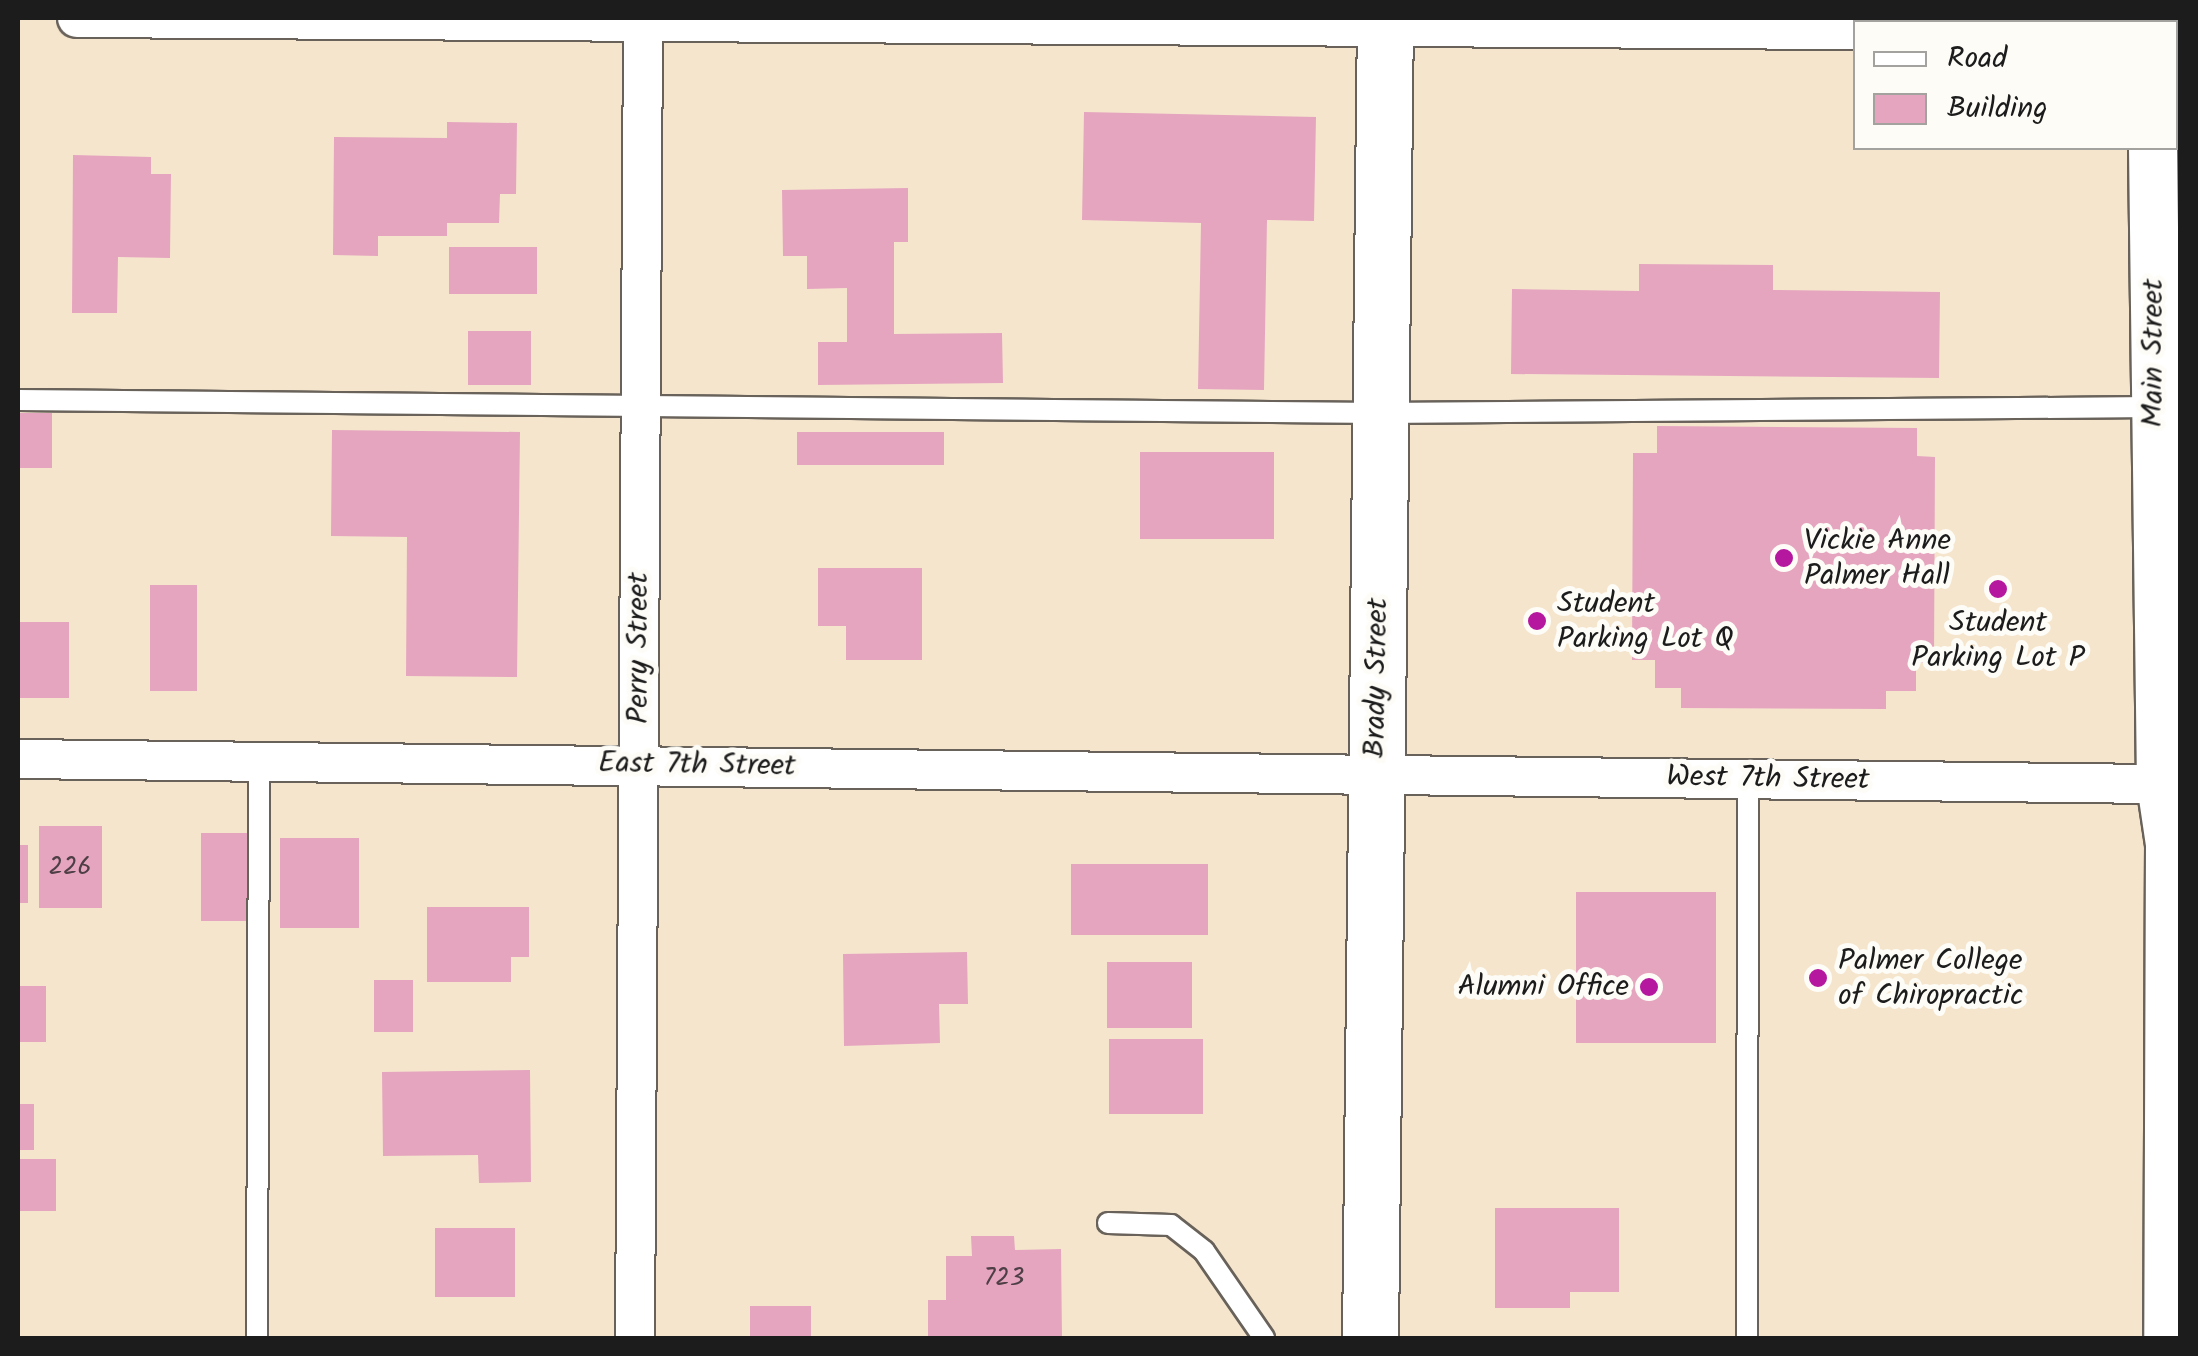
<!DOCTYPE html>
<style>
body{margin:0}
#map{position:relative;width:2198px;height:1356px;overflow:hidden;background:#f5e5cd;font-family:Kalam,sans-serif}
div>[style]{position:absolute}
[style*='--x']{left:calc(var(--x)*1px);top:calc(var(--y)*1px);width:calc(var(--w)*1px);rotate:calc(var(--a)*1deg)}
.building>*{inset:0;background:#e5a5bf;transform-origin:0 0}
.roads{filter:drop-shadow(2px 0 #68625a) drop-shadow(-2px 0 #68625a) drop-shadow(0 2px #68625a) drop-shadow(0 -2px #68625a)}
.service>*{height:20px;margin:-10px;padding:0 10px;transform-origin:10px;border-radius:10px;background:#fff}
.minor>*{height:38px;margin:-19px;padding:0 19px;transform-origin:19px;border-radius:19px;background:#fff}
.tertiary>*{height:48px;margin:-24px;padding:0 24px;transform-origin:24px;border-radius:24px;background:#fff}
.trunk>*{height:55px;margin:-27.5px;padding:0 27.5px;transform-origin:27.5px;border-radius:27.5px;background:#fff}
.dots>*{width:28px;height:28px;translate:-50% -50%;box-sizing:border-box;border:5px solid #fdfcf7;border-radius:50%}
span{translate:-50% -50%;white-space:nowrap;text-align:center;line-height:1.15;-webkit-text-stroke:10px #fdfcf7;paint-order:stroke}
.number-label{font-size:25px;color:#4e3e45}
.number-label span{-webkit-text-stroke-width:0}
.street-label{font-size:30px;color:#1c1c1c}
.poi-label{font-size:30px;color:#1c1c1c}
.left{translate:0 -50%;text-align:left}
.right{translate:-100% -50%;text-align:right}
.frame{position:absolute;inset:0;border:20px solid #1c1c1c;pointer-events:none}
.legend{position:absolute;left:1853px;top:20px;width:325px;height:130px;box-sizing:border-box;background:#fdfcf7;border:2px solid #a3a29f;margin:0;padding:12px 18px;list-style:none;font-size:30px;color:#1c1c1c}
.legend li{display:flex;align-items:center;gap:20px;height:50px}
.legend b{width:50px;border:2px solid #a3a29f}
</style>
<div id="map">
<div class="building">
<div style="clip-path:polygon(1084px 112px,1316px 117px,1314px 221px,1267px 220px,1264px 390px,1198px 389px,1201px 223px,1082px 220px)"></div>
<div style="clip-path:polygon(447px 122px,517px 123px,516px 194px,500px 194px,499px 223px,447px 223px,447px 236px,378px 236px,378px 256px,333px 255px,334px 137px,447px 138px)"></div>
<div style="clip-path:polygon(73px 155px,151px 157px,151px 174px,171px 174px,170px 258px,118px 257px,117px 313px,72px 313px)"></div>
<div style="clip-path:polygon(908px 188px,908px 242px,894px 242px,894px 334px,1002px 333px,1003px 383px,818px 385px,818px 342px,847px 342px,847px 288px,807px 289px,807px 256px,783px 256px,782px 190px)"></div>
<div style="left:449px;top:247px;width:88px;height:47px"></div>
<div style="clip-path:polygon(1639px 264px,1773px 265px,1773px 290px,1940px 292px,1939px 378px,1511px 374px,1512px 289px,1639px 291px)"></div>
<div style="left:468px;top:331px;width:63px;height:54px"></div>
<div style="left:18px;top:413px;width:34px;height:55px"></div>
<div style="clip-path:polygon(1657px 426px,1917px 428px,1917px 456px,1935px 457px,1934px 663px,1916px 663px,1916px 691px,1886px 691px,1886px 709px,1681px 708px,1681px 688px,1655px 688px,1655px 660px,1632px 660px,1633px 453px,1657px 453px)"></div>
<div style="clip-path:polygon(332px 430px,520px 432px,517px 677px,406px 676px,407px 537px,331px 536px)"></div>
<div style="left:797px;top:432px;width:147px;height:33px"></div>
<div style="left:1140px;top:452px;width:134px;height:87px"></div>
<div style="clip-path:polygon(818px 568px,922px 568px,922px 660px,846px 660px,846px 626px,818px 626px)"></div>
<div style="left:150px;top:585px;width:47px;height:106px"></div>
<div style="left:18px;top:622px;width:51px;height:76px"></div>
<div style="left:39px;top:826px;width:63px;height:82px"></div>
<div style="left:201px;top:833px;width:50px;height:88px"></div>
<div style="left:280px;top:838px;width:79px;height:90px"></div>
<div style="left:18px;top:845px;width:10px;height:58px"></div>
<div style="left:1071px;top:864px;width:137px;height:71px"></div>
<div style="left:1576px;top:892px;width:140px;height:151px"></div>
<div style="clip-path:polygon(427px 907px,529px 907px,529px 957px,511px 957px,511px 982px,427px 982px)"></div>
<div style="clip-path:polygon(967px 952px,968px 1004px,939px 1004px,940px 1043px,844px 1046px,843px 954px)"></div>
<div style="left:1107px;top:962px;width:85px;height:66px"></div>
<div style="left:374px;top:980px;width:39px;height:52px"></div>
<div style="left:18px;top:986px;width:28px;height:56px"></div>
<div style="left:1109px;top:1039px;width:94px;height:75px"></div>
<div style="clip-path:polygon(530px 1070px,531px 1182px,479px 1183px,478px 1155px,383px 1156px,382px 1072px)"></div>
<div style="left:18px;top:1104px;width:16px;height:46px"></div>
<div style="left:18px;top:1159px;width:38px;height:52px"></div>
<div style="clip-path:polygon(1495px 1208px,1619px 1208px,1619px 1292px,1570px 1292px,1570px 1308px,1495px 1308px)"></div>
<div style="left:435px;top:1228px;width:80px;height:69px"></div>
<div style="clip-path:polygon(971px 1236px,1014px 1236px,1015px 1250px,1061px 1249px,1062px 1338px,928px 1338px,928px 1300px,946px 1300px,946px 1256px,972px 1256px)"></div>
<div style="left:750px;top:1306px;width:61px;height:32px"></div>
</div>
<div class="roads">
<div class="service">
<div style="--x:18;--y:400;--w:1362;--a:0.55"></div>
<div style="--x:1380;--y:413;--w:773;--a:-0.44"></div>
<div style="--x:1108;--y:1223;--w:63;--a:1.8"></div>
<div style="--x:1171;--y:1225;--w:42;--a:38.2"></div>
<div style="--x:1204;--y:1251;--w:106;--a:55.4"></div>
<div style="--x:257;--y:1338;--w:577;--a:-89.8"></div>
<div style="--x:1747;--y:1338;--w:559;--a:-89.9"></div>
</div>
<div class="minor">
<div style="--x:77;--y:18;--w:1779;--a:0.39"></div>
<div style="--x:2176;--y:33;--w:4;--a:0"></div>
<div style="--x:18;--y:759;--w:2143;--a:0.67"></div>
<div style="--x:635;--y:1338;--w:1320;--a:-89.65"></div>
</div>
<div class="tertiary">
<div style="--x:2153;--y:18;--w:4;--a:90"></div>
<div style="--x:2153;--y:148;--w:636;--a:89.28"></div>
<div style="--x:2161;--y:784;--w:61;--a:81.5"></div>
<div style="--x:2170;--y:844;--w:494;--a:90.2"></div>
</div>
<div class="trunk">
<div style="--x:1370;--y:1338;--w:1320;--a:-89.35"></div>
</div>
</div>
<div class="dots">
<div style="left:1784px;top:558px;background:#b5179e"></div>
<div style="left:1998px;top:589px;background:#b5179e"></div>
<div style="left:1537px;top:621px;background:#b5179e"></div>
<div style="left:1818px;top:978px;background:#b5179e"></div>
<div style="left:1649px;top:987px;background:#b5179e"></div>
</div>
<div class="number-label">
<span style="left:70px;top:867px">226</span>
<span style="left:1004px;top:1278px">723</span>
</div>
<div class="street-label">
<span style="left:2154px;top:353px;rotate:-90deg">Main Street</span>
<span style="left:639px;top:648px;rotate:-90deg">Perry Street</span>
<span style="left:1377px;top:678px;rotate:-89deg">Brady Street</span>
<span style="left:697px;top:765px;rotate:1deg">East 7th Street</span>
<span style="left:1768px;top:779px;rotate:1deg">West 7th Street</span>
</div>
<div class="poi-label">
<span class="left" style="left:1804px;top:558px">Vickie Anne<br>Palmer Hall</span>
<span class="left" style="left:1557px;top:621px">Student<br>Parking Lot Q</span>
<span style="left:1998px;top:640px">Student<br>Parking Lot P</span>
<span class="left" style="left:1838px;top:978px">Palmer College<br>of Chiropractic</span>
<span class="right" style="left:1629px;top:987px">Alumni Office</span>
</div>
<div class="frame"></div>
<ul class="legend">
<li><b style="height:12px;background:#fff"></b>Road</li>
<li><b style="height:28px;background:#e5a5bf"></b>Building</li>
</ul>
</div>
